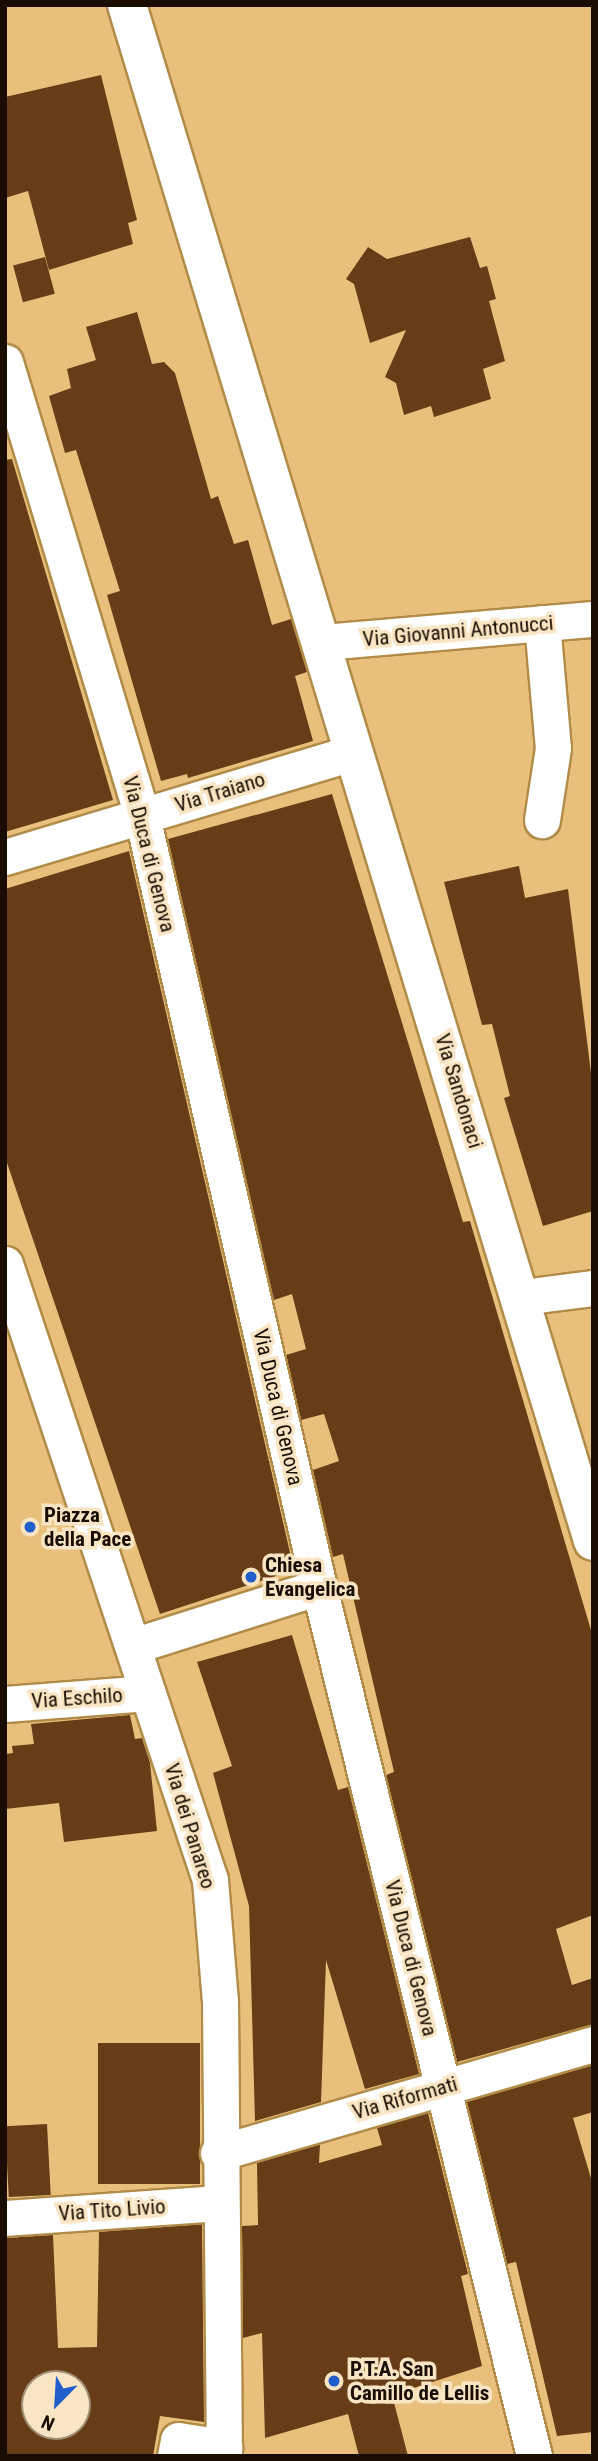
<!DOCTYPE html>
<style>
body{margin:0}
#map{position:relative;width:598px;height:2461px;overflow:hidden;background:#e8c07c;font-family:"Roboto Condensed",sans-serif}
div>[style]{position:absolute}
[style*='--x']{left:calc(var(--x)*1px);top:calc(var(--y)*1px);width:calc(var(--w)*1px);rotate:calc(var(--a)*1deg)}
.building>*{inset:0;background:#663d16;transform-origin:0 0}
.roads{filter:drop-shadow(2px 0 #b18c48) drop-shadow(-2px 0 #b18c48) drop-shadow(0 2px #b18c48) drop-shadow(0 -2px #b18c48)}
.minor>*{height:35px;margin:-17.5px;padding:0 17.5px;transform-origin:17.5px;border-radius:17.5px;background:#fff}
.major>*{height:38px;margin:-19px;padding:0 19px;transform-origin:19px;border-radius:19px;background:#fff}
.dots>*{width:19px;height:19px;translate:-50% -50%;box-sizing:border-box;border:4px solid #f9e5c3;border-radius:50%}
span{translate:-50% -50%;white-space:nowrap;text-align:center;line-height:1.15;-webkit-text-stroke:7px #f9e5c3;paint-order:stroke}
.street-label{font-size:21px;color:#180d00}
.poi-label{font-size:21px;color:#180d00;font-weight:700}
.left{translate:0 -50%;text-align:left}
.frame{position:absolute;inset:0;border:7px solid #180d00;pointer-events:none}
.north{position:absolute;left:21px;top:2370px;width:70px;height:70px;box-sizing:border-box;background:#f9e5c3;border:2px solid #9f8f75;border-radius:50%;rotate:204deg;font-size:19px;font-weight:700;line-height:28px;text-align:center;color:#180d00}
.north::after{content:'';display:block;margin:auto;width:24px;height:32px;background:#1f5ecb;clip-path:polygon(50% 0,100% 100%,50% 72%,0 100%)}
</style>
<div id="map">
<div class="building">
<div style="clip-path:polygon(101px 75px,137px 220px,128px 223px,133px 244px,49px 270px,28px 191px,5px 198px,5px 97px)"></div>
<div style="clip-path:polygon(470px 237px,480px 268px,487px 266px,496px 299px,489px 301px,505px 361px,483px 369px,491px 399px,434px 417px,431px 406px,404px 415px,396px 383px,385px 377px,406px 330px,370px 343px,354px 284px,346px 279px,368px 247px,387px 259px)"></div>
<div style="left:45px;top:257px;width:38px;height:33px;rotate:75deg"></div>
<div style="clip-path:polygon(137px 312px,152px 364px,164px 362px,175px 373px,211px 499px,218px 496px,234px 544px,248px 540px,272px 625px,291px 619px,307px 672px,295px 676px,313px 741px,188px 778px,187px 774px,161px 781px,107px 595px,120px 591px,76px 450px,65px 453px,49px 396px,71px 388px,67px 369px,96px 360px,86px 327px)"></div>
<div style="clip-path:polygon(12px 459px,113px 800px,5px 832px,5px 460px)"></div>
<div style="clip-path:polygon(332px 794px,463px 1222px,470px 1221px,593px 1637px,593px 1915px,556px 1929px,572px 1985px,593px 1978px,593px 2024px,457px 2062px,386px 1775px,394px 1772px,343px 1554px,333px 1557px,313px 1470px,339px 1461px,324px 1414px,301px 1420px,286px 1355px,306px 1349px,292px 1294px,274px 1300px,168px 839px)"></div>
<div style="clip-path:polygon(129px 851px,294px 1570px,160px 1614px,5px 1157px,5px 889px)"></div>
<div style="clip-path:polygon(519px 866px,525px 898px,568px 889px,593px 1089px,593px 1211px,543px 1226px,504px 1098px,510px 1096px,492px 1024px,482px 1025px,444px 882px)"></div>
<div style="clip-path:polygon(292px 1635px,338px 1790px,348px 1787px,419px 2074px,365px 2089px,326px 1960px,321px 2102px,255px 2121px,249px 1906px,213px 1773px,232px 1766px,197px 1662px)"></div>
<div style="clip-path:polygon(130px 1715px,135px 1739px,142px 1738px,150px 1763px,157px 1831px,64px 1842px,59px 1803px,5px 1809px,5px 1754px,13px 1753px,12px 1746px,34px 1744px,31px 1724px)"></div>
<div style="left:200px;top:2043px;width:141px;height:102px;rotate:90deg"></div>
<div style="clip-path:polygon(593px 2065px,593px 2112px,573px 2118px,593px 2185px,593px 2432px,557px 2436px,516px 2262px,507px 2264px,467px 2102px)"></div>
<div style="clip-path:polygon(428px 2113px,468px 2274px,461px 2276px,482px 2366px,392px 2395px,408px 2456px,359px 2456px,348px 2414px,265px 2438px,262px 2333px,243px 2338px,242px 2226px,258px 2225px,257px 2163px,320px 2144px,319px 2163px,382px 2145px,377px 2128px)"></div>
<div style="left:47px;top:2124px;width:71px;height:42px;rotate:87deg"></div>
<div style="clip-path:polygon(evenodd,202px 2224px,204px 2422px,160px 2416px,153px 2456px,5px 2456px,5px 2238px,53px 2235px,58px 2348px,97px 2347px,99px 2232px,202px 2224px,35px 2384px,77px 2384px,77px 2426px,35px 2426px,35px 2384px)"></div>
</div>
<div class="roads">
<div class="minor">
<div style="--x:5;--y:362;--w:474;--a:73.2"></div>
<div style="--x:142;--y:816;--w:791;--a:77.07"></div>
<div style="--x:319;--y:1587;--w:895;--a:76.1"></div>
<div style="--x:542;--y:623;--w:125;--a:85"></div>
<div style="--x:553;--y:748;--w:73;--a:98.7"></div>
<div style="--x:323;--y:642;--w:271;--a:-4.9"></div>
<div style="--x:5;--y:857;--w:364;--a:-16.7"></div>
<div style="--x:5;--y:1264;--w:649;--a:71.59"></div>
<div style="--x:210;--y:1880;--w:121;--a:85.3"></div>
<div style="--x:220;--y:2001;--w:455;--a:89.5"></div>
<div style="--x:522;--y:1297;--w:72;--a:-7.2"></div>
<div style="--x:133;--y:1646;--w:195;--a:-17.6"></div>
<div style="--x:5;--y:1704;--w:143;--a:-4.4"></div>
<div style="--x:218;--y:2153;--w:391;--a:-16.2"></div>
<div style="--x:5;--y:2218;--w:215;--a:-4"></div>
<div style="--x:175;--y:2456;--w:16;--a:-79"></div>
<div style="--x:178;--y:2440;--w:47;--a:8.7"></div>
</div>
<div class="major">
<div style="--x:127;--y:5;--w:1605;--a:73.12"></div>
</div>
</div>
<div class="dots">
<div style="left:30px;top:1527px;background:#1f5ecb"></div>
<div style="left:251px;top:1577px;background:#1f5ecb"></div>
<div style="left:334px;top:2381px;background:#1f5ecb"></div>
</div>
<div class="street-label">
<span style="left:458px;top:631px;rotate:-5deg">Via Giovanni Antonucci</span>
<span style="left:220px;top:792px;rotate:-17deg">Via Traiano</span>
<span style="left:149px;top:854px;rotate:76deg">Via Duca di Genova</span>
<span style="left:459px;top:1091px;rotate:73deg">Via Sandonaci</span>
<span style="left:278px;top:1407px;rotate:77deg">Via Duca di Genova</span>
<span style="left:77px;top:1698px;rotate:-4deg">Via Eschilo</span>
<span style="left:190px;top:1826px;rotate:73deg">Via dei Panareo</span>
<span style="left:411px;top:1958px;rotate:76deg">Via Duca di Genova</span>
<span style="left:405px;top:2098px;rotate:-16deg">Via Riformati</span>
<span style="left:112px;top:2210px;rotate:-4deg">Via Tito Livio</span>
</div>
<div class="poi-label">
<span class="left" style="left:44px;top:1527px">Piazza<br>della Pace</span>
<span class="left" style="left:265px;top:1577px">Chiesa<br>Evangelica</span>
<span class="left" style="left:350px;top:2381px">P.T.A. San<br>Camillo de Lellis</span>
</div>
<div class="frame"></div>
<div class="north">N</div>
</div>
